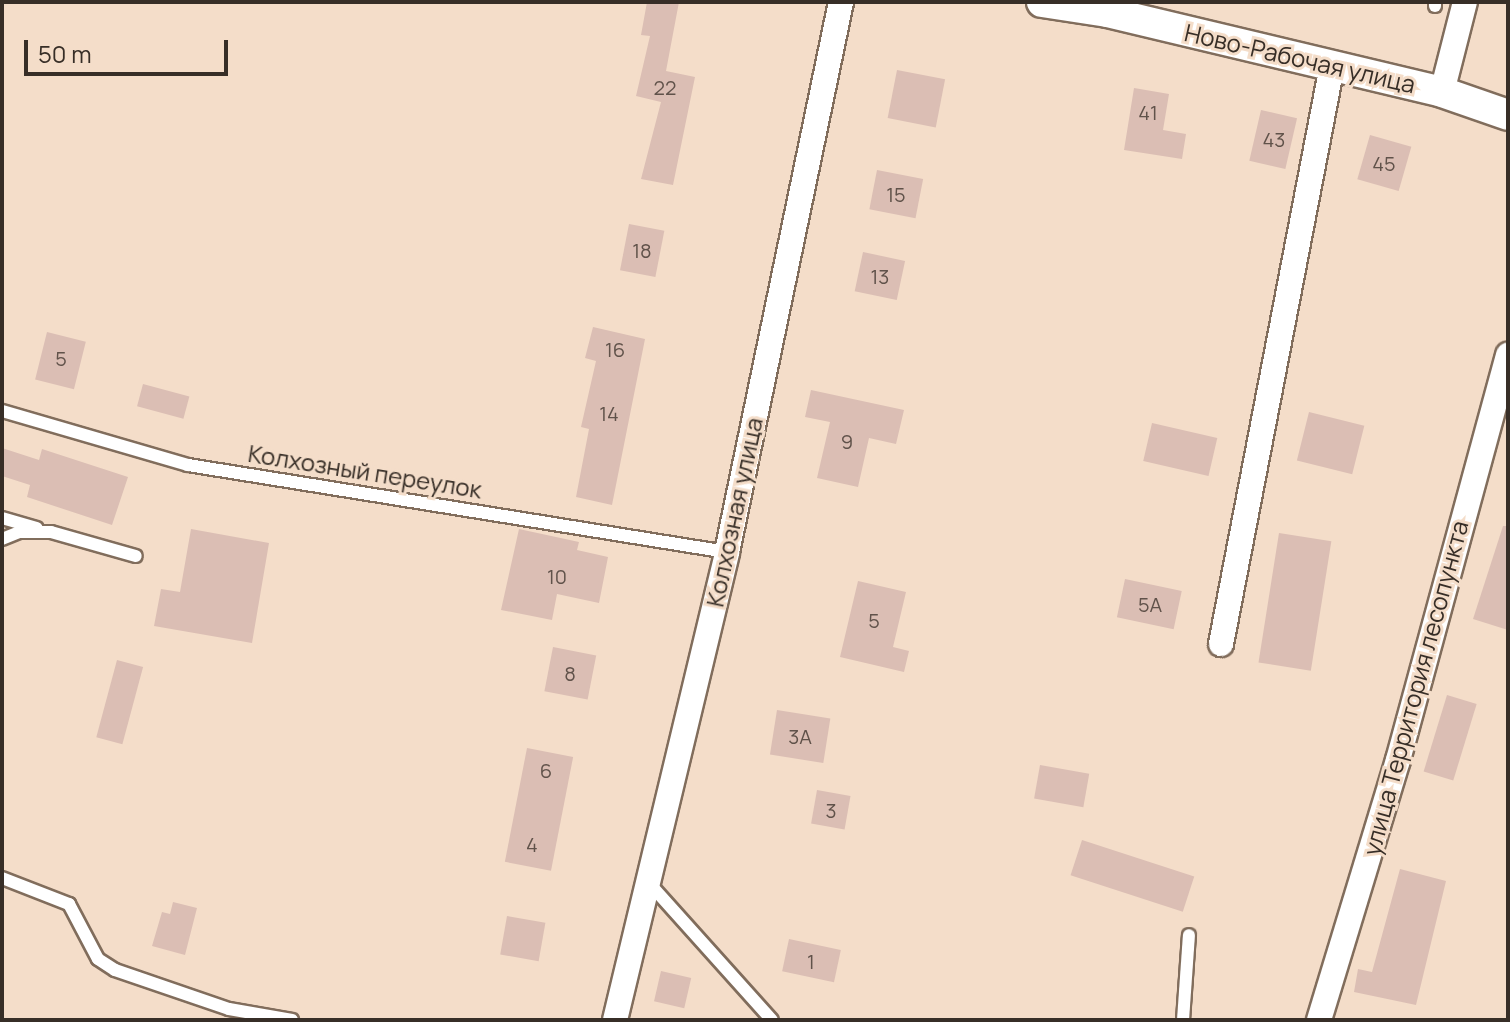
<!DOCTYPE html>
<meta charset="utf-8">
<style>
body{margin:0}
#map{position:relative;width:1510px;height:1022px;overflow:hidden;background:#f4ddc9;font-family:Manrope,sans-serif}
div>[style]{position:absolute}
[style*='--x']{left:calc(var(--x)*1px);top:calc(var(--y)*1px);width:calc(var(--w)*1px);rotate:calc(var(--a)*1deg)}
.building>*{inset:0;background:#dbbeb4;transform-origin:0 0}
.roads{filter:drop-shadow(2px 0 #816d5c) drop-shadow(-2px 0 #816d5c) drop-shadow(0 2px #816d5c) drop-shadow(0 -2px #816d5c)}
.service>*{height:12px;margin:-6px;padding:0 6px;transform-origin:6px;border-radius:6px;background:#fff}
.minor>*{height:24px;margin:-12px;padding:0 12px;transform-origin:12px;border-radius:12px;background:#fff}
.tertiary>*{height:30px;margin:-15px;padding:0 15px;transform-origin:15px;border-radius:15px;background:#fff}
span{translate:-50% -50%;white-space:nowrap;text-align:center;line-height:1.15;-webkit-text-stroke:6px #f4ddc9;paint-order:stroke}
.number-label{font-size:20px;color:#60524a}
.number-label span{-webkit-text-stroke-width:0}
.street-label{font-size:24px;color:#372e27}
.frame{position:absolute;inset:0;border:4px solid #372e27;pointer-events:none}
.scale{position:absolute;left:24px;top:40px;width:204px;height:36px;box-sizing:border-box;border:4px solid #372e27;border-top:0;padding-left:10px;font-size:24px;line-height:28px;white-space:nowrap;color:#372e27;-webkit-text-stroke:6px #f4ddc9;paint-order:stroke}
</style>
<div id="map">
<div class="building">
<div style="clip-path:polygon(647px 2px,679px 2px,666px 71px,695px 77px,673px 185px,641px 179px,661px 102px,636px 96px,650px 36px,641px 35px)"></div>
<div style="left:897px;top:70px;width:49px;height:49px;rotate:11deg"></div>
<div style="clip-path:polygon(1134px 88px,1169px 94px,1163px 130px,1186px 134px,1182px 159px,1124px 150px)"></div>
<div style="left:1261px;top:110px;width:37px;height:52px;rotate:13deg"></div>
<div style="left:1370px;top:135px;width:43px;height:46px;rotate:16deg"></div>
<div style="left:877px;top:170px;width:47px;height:40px;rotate:11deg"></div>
<div style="left:629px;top:224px;width:36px;height:47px;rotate:11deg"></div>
<div style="left:863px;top:252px;width:43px;height:40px;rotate:12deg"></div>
<div style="clip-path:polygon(593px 327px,645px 339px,612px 505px,576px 497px,589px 429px,581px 427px,596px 361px,585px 358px)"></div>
<div style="left:47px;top:332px;width:40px;height:49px;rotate:14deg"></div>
<div style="left:143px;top:384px;width:48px;height:23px;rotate:15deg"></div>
<div style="clip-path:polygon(811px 390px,904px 410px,896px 444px,869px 438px,858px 487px,817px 478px,830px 422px,805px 417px)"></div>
<div style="left:1309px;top:412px;width:57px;height:50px;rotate:14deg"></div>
<div style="left:1152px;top:423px;width:67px;height:39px;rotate:13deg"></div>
<div style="clip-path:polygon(2px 448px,39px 460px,42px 449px,128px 477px,112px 525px,27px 497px,30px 485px,2px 476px)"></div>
<div style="clip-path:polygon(1503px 526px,1508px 526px,1508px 630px,1473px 619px)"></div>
<div style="clip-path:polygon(191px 529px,269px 543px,252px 643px,154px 626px,161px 589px,180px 592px)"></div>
<div style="clip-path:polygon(519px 529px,579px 542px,577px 550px,608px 557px,599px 603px,557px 594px,552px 620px,501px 610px)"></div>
<div style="left:1279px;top:533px;width:53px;height:131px;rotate:9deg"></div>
<div style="left:1125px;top:579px;width:58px;height:39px;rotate:12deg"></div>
<div style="clip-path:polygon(858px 581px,906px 592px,893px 647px,909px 651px,904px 672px,840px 657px)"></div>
<div style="left:553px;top:647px;width:44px;height:45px;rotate:11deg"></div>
<div style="left:117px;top:660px;width:27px;height:80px;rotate:15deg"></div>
<div style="left:1447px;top:695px;width:31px;height:80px;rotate:17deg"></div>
<div style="left:777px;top:710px;width:54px;height:45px;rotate:9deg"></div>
<div style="left:527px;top:748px;width:47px;height:116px;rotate:11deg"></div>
<div style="left:1040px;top:765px;width:50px;height:34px;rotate:10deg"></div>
<div style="left:817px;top:790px;width:34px;height:34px;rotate:10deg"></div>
<div style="left:1082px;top:840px;width:118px;height:37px;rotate:18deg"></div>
<div style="clip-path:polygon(1400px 869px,1446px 881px,1416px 1005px,1354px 992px,1358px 969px,1372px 972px)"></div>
<div style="clip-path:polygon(173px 902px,197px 908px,185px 955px,152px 946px,162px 912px,170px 914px)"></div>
<div style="left:507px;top:916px;width:39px;height:39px;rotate:10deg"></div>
<div style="left:789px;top:939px;width:53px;height:33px;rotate:12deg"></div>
<div style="left:661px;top:971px;width:31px;height:31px;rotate:13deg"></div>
</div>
<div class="roads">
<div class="service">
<div style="--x:1435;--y:2;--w:4;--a:90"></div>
<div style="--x:2;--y:411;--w:194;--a:16.2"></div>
<div style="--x:188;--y:465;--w:546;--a:9.17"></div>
<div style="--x:2;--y:518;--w:36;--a:16"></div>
<div style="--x:2;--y:539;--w:18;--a:-22"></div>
<div style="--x:19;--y:532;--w:32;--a:0"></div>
<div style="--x:51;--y:532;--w:88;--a:15.8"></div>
<div style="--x:2;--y:878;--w:72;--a:21.2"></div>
<div style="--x:69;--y:904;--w:62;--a:62.2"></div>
<div style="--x:98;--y:959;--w:20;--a:33"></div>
<div style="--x:115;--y:970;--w:120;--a:18.9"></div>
<div style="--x:229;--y:1009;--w:64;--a:9.9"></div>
<div style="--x:649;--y:883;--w:184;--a:48.1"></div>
<div style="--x:1183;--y:1020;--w:85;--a:-86"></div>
</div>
<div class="minor">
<div style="--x:1442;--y:92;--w:93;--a:-75.7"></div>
<div style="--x:1221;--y:644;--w:589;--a:-79.13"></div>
<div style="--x:615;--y:1020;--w:481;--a:-76.5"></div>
<div style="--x:727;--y:552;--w:562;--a:-78.29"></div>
<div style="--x:1319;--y:1020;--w:272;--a:-73.1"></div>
<div style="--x:1398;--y:760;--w:420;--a:-74.8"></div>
</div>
<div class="tertiary">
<div style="--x:1042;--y:2;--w:66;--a:8.7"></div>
<div style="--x:1107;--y:12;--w:344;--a:13.4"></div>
<div style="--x:1442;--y:92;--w:70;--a:19.2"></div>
</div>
</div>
<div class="number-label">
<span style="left:665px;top:87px">22</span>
<span style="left:1148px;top:112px">41</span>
<span style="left:1274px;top:139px">43</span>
<span style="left:1384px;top:163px">45</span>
<span style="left:896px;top:194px">15</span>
<span style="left:642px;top:250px">18</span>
<span style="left:880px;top:276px">13</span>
<span style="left:615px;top:349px">16</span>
<span style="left:61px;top:358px">5</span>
<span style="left:609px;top:413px">14</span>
<span style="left:847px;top:441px">9</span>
<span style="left:557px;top:576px">10</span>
<span style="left:1150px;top:604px">5А</span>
<span style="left:874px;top:620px">5</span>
<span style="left:570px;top:673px">8</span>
<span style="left:800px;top:736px">3А</span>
<span style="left:546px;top:770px">6</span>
<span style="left:831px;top:810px">3</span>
<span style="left:532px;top:844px">4</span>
<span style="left:811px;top:961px">1</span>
</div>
<div class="street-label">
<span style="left:1300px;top:58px;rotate:13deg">Ново-Рабочая улица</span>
<span style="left:365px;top:471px;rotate:9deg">Колхозный переулок</span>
<span style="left:734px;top:512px;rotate:-78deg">Колхозная улица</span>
<span style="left:1415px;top:688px;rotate:-75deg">улица Территория лесопункта</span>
</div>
<div class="frame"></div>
<div class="scale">50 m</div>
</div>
